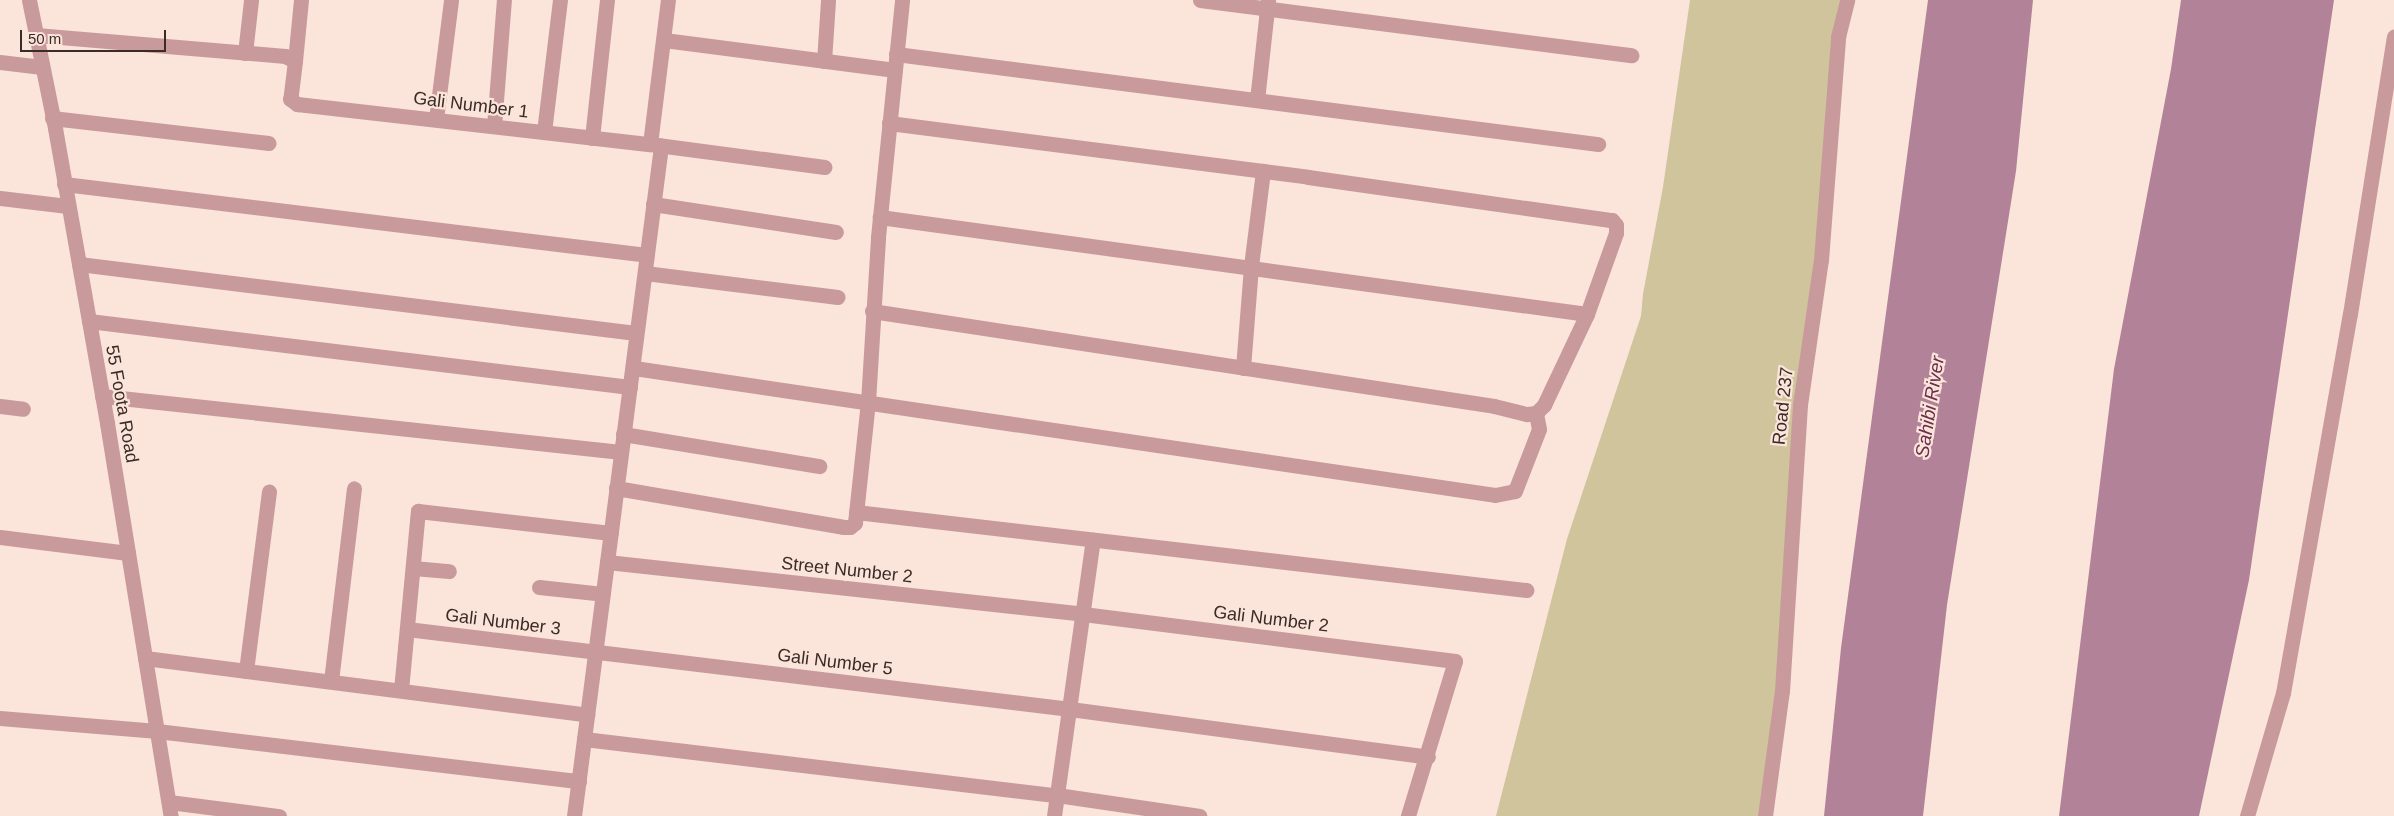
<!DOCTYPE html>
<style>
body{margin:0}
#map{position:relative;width:2394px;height:816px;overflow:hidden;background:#fbe4da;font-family:Arial,sans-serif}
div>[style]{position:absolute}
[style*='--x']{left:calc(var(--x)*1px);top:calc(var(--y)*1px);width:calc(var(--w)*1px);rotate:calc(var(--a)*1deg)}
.green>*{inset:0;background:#cfc49c}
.water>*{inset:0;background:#b28398}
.minor>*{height:15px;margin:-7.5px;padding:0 7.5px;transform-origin:7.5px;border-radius:7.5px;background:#c99a9b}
span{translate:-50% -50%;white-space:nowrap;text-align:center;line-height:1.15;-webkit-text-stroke:4.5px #fbe4da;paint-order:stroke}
.street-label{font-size:18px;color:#3a2b26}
.water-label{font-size:19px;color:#6b2e4d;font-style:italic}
.scale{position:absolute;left:20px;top:30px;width:146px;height:22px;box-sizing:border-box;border:2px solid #3a2b26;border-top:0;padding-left:6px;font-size:15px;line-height:18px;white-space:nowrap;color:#3a2b26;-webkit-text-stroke:4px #fbe4da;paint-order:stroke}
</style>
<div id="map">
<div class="green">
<div style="clip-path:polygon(1690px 0,1842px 0,1779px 669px,1759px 816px,1496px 816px,1567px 539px,1641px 316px,1643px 294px,1663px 187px)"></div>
</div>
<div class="water">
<div style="clip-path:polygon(1928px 0,2033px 0,2016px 171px,1947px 605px,1923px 816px,1824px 816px,1841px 648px)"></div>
<div style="clip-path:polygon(2181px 0,2334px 0,2249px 580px,2199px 816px,2059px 816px,2114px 369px,2171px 69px)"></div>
</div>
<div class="minor">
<div style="--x:29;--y:0;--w:131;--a:78.5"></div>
<div style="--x:55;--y:128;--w:300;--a:80"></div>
<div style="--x:107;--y:423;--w:398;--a:80.8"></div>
<div style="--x:1200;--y:0;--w:435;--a:7.3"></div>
<div style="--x:36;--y:35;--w:250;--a:4.8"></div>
<div style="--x:285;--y:56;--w:11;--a:27"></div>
<div style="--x:295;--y:61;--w:38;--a:97"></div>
<div style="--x:290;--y:99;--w:9;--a:36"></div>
<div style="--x:297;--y:104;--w:355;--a:6.5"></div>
<div style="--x:650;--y:144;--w:176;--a:7.5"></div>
<div style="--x:664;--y:40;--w:233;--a:7.4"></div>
<div style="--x:245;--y:53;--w:53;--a:-83.5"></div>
<div style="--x:896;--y:54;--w:708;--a:7.31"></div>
<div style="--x:295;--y:61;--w:61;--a:-84.4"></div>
<div style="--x:824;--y:61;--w:61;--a:-86.2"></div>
<div style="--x:0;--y:62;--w:42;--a:6.8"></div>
<div style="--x:1257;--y:100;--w:101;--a:-83.7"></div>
<div style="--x:52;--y:118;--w:218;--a:6.6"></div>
<div style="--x:436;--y:119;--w:120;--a:-82.8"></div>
<div style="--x:889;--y:123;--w:422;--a:7.3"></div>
<div style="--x:1308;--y:177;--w:307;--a:8.1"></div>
<div style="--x:1612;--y:220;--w:6;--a:51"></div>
<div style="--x:1616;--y:225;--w:8;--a:90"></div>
<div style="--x:1616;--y:233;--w:86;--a:109.7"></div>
<div style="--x:494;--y:126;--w:126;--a:-85.5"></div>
<div style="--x:544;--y:132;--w:133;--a:-83.1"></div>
<div style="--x:592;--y:138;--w:139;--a:-83.8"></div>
<div style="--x:650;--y:144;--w:145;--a:-82.9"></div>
<div style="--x:64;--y:184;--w:587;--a:6.94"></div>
<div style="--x:0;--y:198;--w:68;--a:6.7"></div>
<div style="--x:653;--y:204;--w:185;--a:8.7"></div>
<div style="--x:79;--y:264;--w:561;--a:7.06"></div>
<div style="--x:645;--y:273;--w:194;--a:7.1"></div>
<div style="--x:872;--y:311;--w:629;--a:8.68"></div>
<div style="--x:1494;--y:406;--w:34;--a:14"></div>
<div style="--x:1527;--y:414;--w:9;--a:-6"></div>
<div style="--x:1536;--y:413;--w:11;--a:-45"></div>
<div style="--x:1544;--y:405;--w:101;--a:-64.7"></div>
<div style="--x:1587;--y:314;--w:714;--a:-172.19"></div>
<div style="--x:89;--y:321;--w:545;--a:6.96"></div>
<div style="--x:634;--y:368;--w:870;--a:8.39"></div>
<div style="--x:1495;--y:495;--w:20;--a:-11"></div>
<div style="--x:1515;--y:491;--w:66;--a:-68.8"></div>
<div style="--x:1539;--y:429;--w:16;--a:-101"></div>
<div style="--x:1243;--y:368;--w:102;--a:-85.5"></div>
<div style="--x:1251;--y:266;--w:96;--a:-82.8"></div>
<div style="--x:102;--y:396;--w:522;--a:6.16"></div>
<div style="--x:0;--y:406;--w:23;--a:7"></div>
<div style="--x:623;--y:434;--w:199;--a:9.3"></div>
<div style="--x:616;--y:488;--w:230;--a:9.7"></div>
<div style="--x:843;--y:527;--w:7;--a:0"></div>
<div style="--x:850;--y:527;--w:6;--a:-39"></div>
<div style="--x:855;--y:523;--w:122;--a:-83.9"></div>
<div style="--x:868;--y:402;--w:165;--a:-86.5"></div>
<div style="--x:878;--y:237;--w:238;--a:-84.2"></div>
<div style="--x:856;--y:512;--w:675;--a:6.64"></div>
<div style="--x:0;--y:537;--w:129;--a:7.1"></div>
<div style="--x:607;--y:562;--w:479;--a:6.2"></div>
<div style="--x:1083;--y:614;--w:375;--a:7.2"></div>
<div style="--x:1455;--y:661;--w:162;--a:106.9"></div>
<div style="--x:413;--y:568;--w:36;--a:5"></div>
<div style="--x:539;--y:587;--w:64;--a:6.2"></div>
<div style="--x:407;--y:629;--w:668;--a:6.88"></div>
<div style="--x:1070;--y:709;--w:361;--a:7.6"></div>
<div style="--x:145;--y:658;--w:446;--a:7.3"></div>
<div style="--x:246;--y:671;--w:181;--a:-82.7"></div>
<div style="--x:331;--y:681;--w:194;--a:-83.2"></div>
<div style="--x:401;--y:690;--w:180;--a:-84.6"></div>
<div style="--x:418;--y:511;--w:194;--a:6.5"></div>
<div style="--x:0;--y:718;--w:158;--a:4.7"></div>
<div style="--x:157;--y:731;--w:425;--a:6.8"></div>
<div style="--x:584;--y:739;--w:476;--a:6.8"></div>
<div style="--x:1057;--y:795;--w:144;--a:8.4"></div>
<div style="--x:169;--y:802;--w:111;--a:7.3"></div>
<div style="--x:574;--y:816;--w:676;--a:-82.6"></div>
<div style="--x:1054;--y:816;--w:279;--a:-82"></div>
<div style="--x:1765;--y:816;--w:126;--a:-82.3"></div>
<div style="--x:1782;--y:691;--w:287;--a:-86.4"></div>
<div style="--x:1800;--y:405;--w:147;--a:-81.8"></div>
<div style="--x:1821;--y:260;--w:224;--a:-85.6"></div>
<div style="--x:1838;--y:37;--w:38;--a:-76"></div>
<div style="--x:2247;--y:816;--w:128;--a:-73.7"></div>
<div style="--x:2283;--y:693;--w:385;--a:-80"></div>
<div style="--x:2350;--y:314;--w:281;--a:-81"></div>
</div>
<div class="street-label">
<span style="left:471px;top:105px;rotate:7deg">Gali Number 1</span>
<span style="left:122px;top:404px;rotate:80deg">55 Foota Road</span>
<span style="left:1783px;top:406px;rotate:-84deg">Road 237</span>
<span style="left:847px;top:570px;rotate:6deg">Street Number 2</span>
<span style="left:1271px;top:619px;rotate:7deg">Gali Number 2</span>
<span style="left:503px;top:622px;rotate:7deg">Gali Number 3</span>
<span style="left:835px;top:662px;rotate:7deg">Gali Number 5</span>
</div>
<div class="water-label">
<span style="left:1930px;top:407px;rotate:-81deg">Sahibi River</span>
</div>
<div class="scale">50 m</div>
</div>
